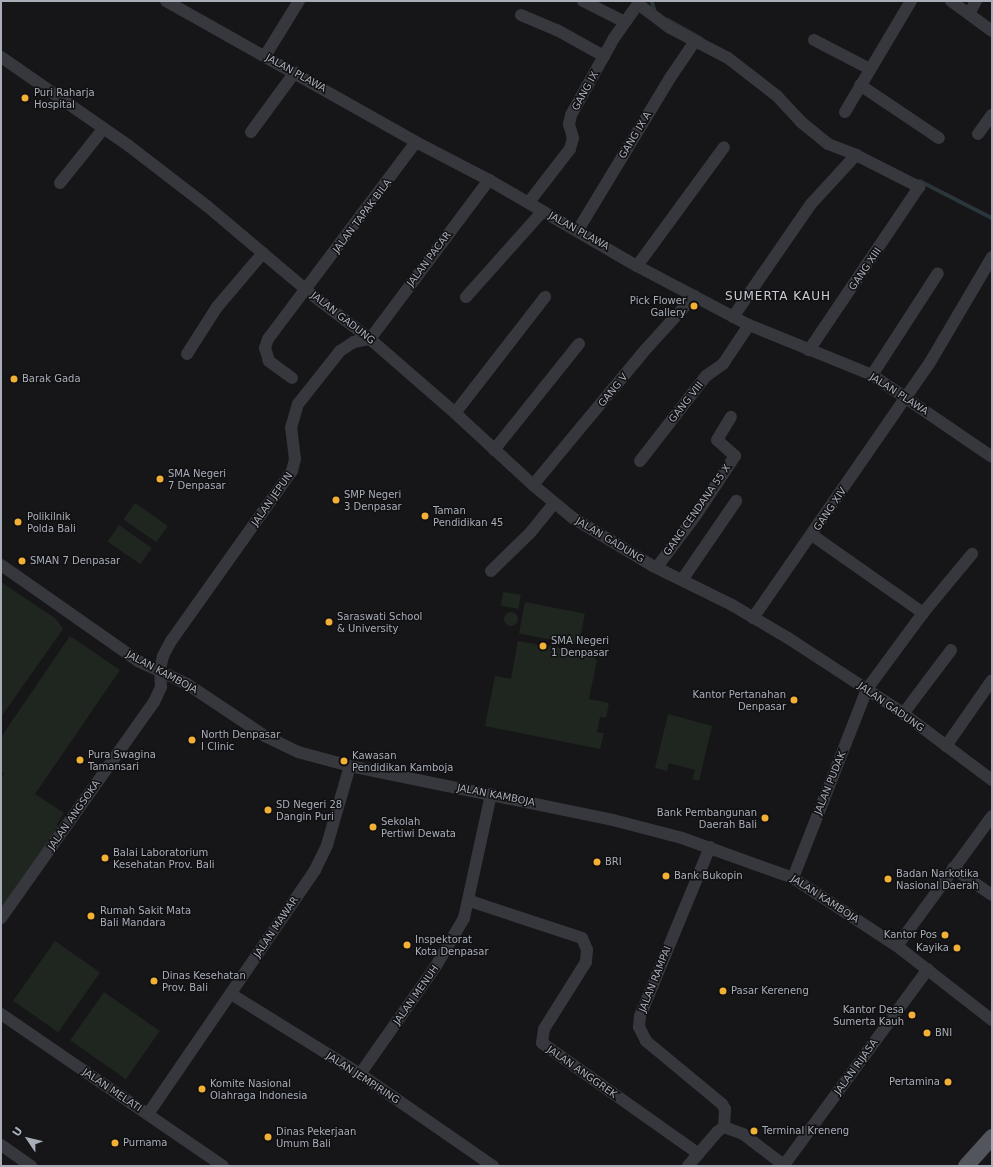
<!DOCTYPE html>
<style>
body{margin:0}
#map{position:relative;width:993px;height:1167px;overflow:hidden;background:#161618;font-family:"DejaVu Sans",sans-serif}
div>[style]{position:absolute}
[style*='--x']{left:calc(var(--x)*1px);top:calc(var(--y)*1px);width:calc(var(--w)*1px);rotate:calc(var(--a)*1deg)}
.green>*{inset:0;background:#1e261f;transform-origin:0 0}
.round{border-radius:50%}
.stream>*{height:3.5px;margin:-1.75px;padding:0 1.75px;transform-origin:1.75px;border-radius:1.75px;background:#2c353c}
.minor>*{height:12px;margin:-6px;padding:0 6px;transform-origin:6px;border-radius:6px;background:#37383d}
.major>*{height:16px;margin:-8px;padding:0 8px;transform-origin:8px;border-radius:8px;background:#53555c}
.dots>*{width:11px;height:11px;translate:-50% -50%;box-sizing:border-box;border:2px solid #111113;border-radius:50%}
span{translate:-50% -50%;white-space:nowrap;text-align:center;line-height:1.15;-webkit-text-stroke:3px #111113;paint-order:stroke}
.street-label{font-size:10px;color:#a8adb8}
.poi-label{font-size:10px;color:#a8adb8}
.left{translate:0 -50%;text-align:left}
.right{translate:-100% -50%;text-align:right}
.quarter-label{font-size:12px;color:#c9ccd4;letter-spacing:1px}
.frame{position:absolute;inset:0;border:2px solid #a8adb8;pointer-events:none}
.north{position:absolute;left:8px;top:1119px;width:40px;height:40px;-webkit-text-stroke:3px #111113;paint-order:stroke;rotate:305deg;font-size:11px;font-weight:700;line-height:16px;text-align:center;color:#a8adb8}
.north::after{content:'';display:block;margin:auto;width:14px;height:18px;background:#a8adb8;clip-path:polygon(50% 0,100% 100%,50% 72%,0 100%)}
</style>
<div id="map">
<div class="green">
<div style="left:135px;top:503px;width:40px;height:20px;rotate:35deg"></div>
<div style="left:119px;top:525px;width:40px;height:20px;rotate:35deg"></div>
<div style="clip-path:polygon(1px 582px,56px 619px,63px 629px,1px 717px)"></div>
<div style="left:503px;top:592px;width:18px;height:14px;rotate:9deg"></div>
<div style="left:525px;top:602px;width:61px;height:32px;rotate:11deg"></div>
<div class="round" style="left:504px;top:612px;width:14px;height:14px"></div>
<div style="clip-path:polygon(70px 636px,120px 670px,35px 794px,64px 813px,57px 824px,58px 828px,1px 909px,1px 778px,4px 773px,1px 771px,1px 737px)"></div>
<div style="clip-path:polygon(518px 641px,596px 654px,595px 660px,597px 660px,589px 699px,609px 703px,606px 718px,600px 717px,597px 732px,604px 733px,600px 749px,485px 726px,495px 676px,511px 679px)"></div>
<div style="clip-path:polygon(668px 714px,712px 726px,699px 781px,692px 779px,695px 770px,669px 763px,667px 771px,655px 768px)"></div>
<div style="left:55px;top:941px;width:55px;height:73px;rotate:35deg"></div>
<div style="left:104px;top:992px;width:68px;height:59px;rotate:35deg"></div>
</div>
<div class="stream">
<div style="--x:652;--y:1;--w:10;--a:73"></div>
<div style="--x:668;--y:20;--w:38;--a:29"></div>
<div style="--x:920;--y:181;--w:81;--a:27.2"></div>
</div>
<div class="minor">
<div style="--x:166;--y:1;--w:287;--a:29.4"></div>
<div style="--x:416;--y:142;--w:82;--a:27.5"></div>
<div style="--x:489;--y:180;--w:171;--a:30.2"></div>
<div style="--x:637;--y:266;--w:127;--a:27.8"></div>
<div style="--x:749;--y:325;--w:133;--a:22.1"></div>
<div style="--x:872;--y:375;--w:145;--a:34.3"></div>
<div style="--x:583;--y:1;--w:47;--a:26.6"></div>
<div style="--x:951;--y:1;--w:51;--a:36.2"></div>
<div style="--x:638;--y:4;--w:40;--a:37"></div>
<div style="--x:670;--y:28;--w:65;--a:27.3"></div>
<div style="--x:728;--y:58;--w:62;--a:37.8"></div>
<div style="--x:777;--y:96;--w:35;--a:47"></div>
<div style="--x:801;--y:122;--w:35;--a:39"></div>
<div style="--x:828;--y:144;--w:30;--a:21"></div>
<div style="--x:856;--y:155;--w:71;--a:26.9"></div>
<div style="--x:919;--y:187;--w:197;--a:124"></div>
<div style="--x:969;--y:14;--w:15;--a:-62"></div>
<div style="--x:521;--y:15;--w:39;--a:23"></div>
<div style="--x:557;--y:30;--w:54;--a:29"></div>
<div style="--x:814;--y:40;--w:63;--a:27.4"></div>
<div style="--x:265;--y:56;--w:65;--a:-58.3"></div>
<div style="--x:1;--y:57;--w:156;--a:34.8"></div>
<div style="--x:129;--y:146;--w:98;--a:37.6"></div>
<div style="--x:207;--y:206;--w:136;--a:40.2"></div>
<div style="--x:311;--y:294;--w:74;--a:37.3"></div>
<div style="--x:370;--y:339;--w:113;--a:41"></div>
<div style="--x:455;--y:413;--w:106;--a:42.7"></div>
<div style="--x:533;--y:485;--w:52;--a:39.5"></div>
<div style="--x:573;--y:518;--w:93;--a:31"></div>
<div style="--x:653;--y:566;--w:88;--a:26.3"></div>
<div style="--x:732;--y:605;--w:65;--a:30.5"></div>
<div style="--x:788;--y:638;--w:134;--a:33.1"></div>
<div style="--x:900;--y:711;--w:115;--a:36.9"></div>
<div style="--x:860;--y:85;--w:95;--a:33.9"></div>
<div style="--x:845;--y:112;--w:129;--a:-59.3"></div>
<div style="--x:251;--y:132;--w:74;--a:-53.7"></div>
<div style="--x:978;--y:134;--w:24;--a:-54"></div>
<div style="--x:60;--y:183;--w:70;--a:-51.3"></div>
<div style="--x:529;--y:202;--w:67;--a:-52.3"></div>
<div style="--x:570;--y:149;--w:11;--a:-75"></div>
<div style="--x:573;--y:138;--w:15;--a:-106"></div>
<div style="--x:569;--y:124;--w:9;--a:-77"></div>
<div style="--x:571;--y:115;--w:88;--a:-60.8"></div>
<div style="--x:614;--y:38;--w:45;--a:-54.9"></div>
<div style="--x:578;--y:230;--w:181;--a:-58.8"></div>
<div style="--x:672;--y:75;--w:41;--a:-55.9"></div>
<div style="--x:637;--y:266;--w:147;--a:-53.8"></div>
<div style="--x:466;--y:297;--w:115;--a:-48.2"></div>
<div style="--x:733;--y:317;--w:137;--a:-55.4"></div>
<div style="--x:811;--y:204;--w:67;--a:-47.4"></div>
<div style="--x:370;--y:339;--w:199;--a:-53.2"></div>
<div style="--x:187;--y:354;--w:56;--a:-57.4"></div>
<div style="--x:217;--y:307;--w:71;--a:-49.6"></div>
<div style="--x:872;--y:375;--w:121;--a:-57.1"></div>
<div style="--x:292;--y:378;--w:29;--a:-144"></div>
<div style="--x:269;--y:361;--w:14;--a:-107"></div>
<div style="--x:265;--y:348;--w:9;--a:-72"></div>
<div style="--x:268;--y:339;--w:246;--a:-53.1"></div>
<div style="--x:455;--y:413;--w:147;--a:-52.2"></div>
<div style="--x:494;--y:450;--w:136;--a:-51.3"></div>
<div style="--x:640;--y:461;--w:108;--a:-52.2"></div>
<div style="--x:706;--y:376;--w:21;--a:-35"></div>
<div style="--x:723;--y:364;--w:47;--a:-56.3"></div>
<div style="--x:533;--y:485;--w:177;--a:-50.3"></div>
<div style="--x:646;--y:349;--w:72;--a:-47.8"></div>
<div style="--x:812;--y:535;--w:136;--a:35.1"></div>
<div style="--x:1;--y:565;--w:167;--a:35"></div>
<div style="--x:138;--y:661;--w:54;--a:25.1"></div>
<div style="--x:187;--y:684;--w:94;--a:33.7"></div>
<div style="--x:265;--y:736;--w:37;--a:26"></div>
<div style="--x:298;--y:752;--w:54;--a:15.1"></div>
<div style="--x:350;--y:766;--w:268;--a:11.6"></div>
<div style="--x:613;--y:820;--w:71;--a:14.6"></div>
<div style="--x:682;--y:838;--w:118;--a:19.8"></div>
<div style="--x:793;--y:878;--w:124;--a:33.2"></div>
<div style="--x:897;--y:946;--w:120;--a:37.9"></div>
<div style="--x:657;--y:567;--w:65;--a:-53.1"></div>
<div style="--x:696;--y:515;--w:71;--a:-56.5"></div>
<div style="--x:735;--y:456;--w:24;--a:-138"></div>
<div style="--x:717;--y:440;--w:27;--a:-59"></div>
<div style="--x:491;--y:571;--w:54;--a:-44.3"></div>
<div style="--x:530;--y:533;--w:38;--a:-51"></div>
<div style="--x:682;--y:580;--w:96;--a:-55.6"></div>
<div style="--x:753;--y:618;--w:309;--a:-55.3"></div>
<div style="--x:929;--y:364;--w:124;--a:-59.5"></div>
<div style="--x:903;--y:714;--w:80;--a:-53.1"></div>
<div style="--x:946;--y:746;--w:80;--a:-55.1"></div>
<div style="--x:710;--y:847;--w:183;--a:112.5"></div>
<div style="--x:640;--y:1016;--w:11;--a:95"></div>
<div style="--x:639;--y:1027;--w:16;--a:63"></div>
<div style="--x:646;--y:1041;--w:99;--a:39.7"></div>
<div style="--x:722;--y:1104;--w:6;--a:59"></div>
<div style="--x:725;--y:1109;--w:18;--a:93"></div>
<div style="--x:953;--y:868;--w:47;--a:34.7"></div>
<div style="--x:793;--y:878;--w:203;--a:-68.6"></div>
<div style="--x:867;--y:689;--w:94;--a:-53.6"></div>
<div style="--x:923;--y:613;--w:77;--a:-50.3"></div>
<div style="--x:470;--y:901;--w:118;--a:18.3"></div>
<div style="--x:582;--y:938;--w:13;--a:67"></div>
<div style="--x:587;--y:950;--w:12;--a:95"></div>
<div style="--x:586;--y:962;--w:79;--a:122.1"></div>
<div style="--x:544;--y:1029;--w:14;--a:98"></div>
<div style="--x:542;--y:1043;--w:192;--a:35.3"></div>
<div style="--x:1;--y:918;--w:265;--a:-54.7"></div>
<div style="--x:154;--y:702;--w:17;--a:-65"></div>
<div style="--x:161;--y:687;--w:18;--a:-93"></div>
<div style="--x:160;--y:669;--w:13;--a:-77"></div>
<div style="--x:163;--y:656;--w:17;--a:-62"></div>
<div style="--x:171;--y:641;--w:209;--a:-54.6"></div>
<div style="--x:292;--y:471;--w:12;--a:-76"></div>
<div style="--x:295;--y:459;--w:31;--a:-97"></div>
<div style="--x:291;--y:428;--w:25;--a:-74"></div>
<div style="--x:298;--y:404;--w:68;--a:-51.6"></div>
<div style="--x:340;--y:351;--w:17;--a:-33"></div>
<div style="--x:354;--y:342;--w:16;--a:-11"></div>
<div style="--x:897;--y:946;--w:161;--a:-53.8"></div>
<div style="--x:231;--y:994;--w:152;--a:31.8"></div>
<div style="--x:360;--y:1074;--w:162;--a:34.7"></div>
<div style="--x:1;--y:1014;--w:269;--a:34.4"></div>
<div style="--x:360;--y:1074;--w:132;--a:-54.9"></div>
<div style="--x:436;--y:966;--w:56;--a:-59.7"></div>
<div style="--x:464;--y:918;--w:127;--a:-77.7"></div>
<div style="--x:148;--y:1114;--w:296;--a:-55.6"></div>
<div style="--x:315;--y:870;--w:28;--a:-64"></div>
<div style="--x:327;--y:845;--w:82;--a:-73.8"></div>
<div style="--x:724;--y:1127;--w:20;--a:20"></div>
<div style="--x:743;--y:1134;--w:53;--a:37.3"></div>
<div style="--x:1;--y:1145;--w:37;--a:35"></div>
<div style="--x:784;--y:1165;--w:243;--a:-53.7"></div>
<div style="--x:688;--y:1166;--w:45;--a:-49.5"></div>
<div style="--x:717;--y:1132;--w:9;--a:-36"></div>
</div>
<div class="major">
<div style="--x:966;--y:1166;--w:39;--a:-48"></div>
</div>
<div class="dots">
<div style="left:25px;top:98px;background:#f2b134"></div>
<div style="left:694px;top:306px;background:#f2b134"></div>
<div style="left:14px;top:379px;background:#f2b134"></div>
<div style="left:160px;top:479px;background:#f2b134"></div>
<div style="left:336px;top:500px;background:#f2b134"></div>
<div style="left:425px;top:516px;background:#f2b134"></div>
<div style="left:18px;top:522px;background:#f2b134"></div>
<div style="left:22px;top:561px;background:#f2b134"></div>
<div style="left:329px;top:622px;background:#f2b134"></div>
<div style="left:543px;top:646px;background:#f2b134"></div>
<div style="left:794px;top:700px;background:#f2b134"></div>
<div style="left:192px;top:740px;background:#f2b134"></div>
<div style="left:80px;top:760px;background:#f2b134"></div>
<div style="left:344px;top:761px;background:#f2b134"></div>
<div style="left:268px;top:810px;background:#f2b134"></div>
<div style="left:765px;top:818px;background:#f2b134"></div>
<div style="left:373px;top:827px;background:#f2b134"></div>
<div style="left:105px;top:858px;background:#f2b134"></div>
<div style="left:597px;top:862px;background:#f2b134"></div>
<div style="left:666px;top:876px;background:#f2b134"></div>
<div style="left:888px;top:879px;background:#f2b134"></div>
<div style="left:91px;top:916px;background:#f2b134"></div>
<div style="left:945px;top:935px;background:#f2b134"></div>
<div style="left:407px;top:945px;background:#f2b134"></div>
<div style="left:957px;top:948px;background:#f2b134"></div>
<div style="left:154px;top:981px;background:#f2b134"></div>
<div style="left:723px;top:991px;background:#f2b134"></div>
<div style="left:912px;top:1015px;background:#f2b134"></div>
<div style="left:927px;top:1033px;background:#f2b134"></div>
<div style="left:948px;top:1082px;background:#f2b134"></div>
<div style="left:202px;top:1089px;background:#f2b134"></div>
<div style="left:754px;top:1131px;background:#f2b134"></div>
<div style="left:268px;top:1137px;background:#f2b134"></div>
<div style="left:115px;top:1143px;background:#f2b134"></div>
</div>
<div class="street-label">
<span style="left:296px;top:73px;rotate:29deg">JALAN PLAWA</span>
<span style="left:585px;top:91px;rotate:-61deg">GANG IX</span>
<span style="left:635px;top:135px;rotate:-59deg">GANG IX A</span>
<span style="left:362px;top:216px;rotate:-53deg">JALAN TAPAK BILA</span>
<span style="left:579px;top:231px;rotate:29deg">JALAN PLAWA</span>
<span style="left:429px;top:259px;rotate:-53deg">JALAN PACAR</span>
<span style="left:865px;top:269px;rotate:-56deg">GANG XIII</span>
<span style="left:343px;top:318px;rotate:38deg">JALAN GADUNG</span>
<span style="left:613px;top:390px;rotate:-51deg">GANG V</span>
<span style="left:899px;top:394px;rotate:33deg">JALAN PLAWA</span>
<span style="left:686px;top:402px;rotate:-52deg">GANG VIII</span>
<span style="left:272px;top:499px;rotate:-55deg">JALAN JEPUN</span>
<span style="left:830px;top:509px;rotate:-56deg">GANG XIV</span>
<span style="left:697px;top:510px;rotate:-55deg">GANG CENDANA 55 X</span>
<span style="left:610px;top:540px;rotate:31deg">JALAN GADUNG</span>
<span style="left:162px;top:672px;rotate:28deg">JALAN KAMBOJA</span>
<span style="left:891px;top:707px;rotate:35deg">JALAN GADUNG</span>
<span style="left:830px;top:783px;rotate:-68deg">JALAN PUDAK</span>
<span style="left:496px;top:795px;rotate:11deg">JALAN KAMBOJA</span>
<span style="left:74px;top:815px;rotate:-55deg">JALAN ANGSOKA</span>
<span style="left:825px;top:899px;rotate:33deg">JALAN KAMBOJA</span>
<span style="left:276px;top:927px;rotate:-56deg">JALAN MAWAR</span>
<span style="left:655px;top:979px;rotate:-68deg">JALAN RAMPAI</span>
<span style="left:416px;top:995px;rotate:-55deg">JALAN MENUH</span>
<span style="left:856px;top:1067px;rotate:-54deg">JALAN RIJASA</span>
<span style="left:582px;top:1072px;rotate:35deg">JALAN ANGGREK</span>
<span style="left:363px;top:1078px;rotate:33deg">JALAN JEMPIRING</span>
<span style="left:112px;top:1090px;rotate:34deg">JALAN MELATI</span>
</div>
<div class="poi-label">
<span class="left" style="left:34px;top:98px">Puri Raharja<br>Hospital</span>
<span class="right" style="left:686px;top:306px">Pick Flower<br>Gallery</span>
<span class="left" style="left:22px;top:379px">Barak Gada</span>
<span class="left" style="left:168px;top:479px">SMA Negeri<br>7 Denpasar</span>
<span class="left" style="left:344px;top:500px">SMP Negeri<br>3 Denpasar</span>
<span class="left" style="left:433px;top:516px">Taman<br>Pendidikan 45</span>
<span class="left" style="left:27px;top:522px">Polikilnik<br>Polda Bali</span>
<span class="left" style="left:30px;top:561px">SMAN 7 Denpasar</span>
<span class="left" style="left:337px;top:622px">Saraswati School<br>&amp; University</span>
<span class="left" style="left:551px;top:646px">SMA Negeri<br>1 Denpasar</span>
<span class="right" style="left:786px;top:700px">Kantor Pertanahan<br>Denpasar</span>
<span class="left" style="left:201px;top:740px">North Denpasar<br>I Clinic</span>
<span class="left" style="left:88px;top:760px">Pura Swagina<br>Tamansari</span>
<span class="left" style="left:352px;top:761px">Kawasan<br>Pendidikan Kamboja</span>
<span class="left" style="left:276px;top:810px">SD Negeri 28<br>Dangin Puri</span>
<span class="right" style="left:757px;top:818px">Bank Pembangunan<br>Daerah Bali</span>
<span class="left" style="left:381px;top:827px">Sekolah<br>Pertiwi Dewata</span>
<span class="left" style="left:113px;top:858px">Balai Laboratorium<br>Kesehatan Prov. Bali</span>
<span class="left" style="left:605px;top:862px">BRI</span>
<span class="left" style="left:896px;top:879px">Badan Narkotika<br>Nasional Daerah</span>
<span class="left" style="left:674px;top:876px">Bank Bukopin</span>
<span class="left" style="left:100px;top:916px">Rumah Sakit Mata<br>Bali Mandara</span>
<span class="right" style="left:937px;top:935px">Kantor Pos</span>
<span class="left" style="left:415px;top:945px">Inspektorat<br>Kota Denpasar</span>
<span class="right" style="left:949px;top:948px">Kayika</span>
<span class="left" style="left:162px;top:981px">Dinas Kesehatan<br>Prov. Bali</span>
<span class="left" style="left:731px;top:991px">Pasar Kereneng</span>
<span class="right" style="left:904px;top:1015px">Kantor Desa<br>Sumerta Kauh</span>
<span class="left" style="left:935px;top:1033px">BNI</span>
<span class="right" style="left:940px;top:1082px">Pertamina</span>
<span class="left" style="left:210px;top:1089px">Komite Nasional<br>Olahraga Indonesia</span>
<span class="left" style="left:276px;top:1137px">Dinas Pekerjaan<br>Umum Bali</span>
<span class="left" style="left:762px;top:1131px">Terminal Kreneng</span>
<span class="left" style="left:123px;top:1143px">Purnama</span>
</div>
<div class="quarter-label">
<span style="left:778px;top:297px">SUMERTA KAUH</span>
</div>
<div class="frame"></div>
<div class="north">U</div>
</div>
